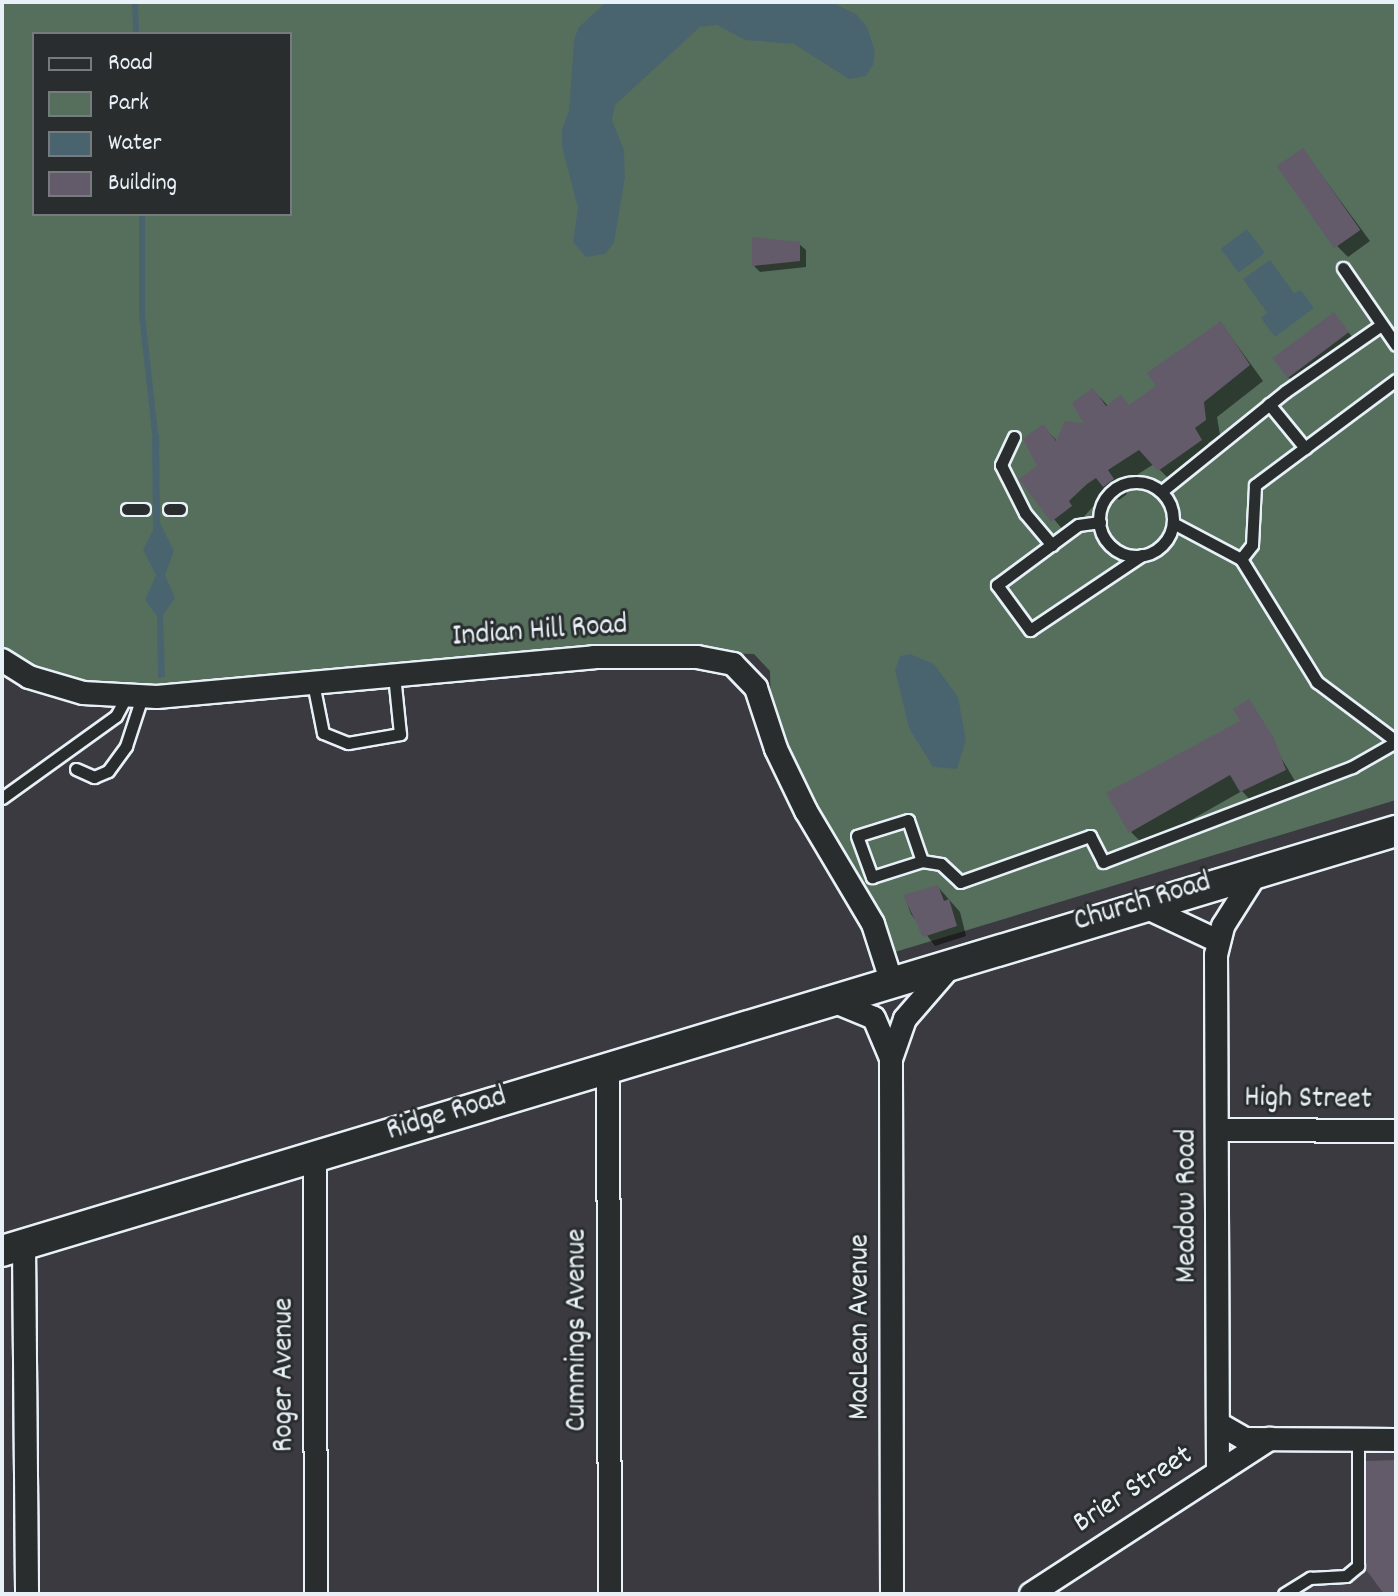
<!DOCTYPE html>
<style>
body{margin:0}
#map{position:relative;width:1398px;height:1596px;overflow:hidden;background:#3b3a40;font-family:Dekko,sans-serif}
div>[style]{position:absolute}
[style*='--x']{left:calc(var(--x)*1px);top:calc(var(--y)*1px);width:calc(var(--w)*1px);rotate:calc(var(--a)*1deg)}
.built>*{inset:0;background:#47444d}
.green>*{inset:0;background:#566f5d}
.water>*{inset:0;background:#4a646f;transform-origin:0 0}
.shadow>*{inset:0;background:#0007}
.stream>*{height:6px;margin:-3px;padding:0 3px;transform-origin:3px;border-radius:3px;background:#4a646f}
.building>*{inset:0;background:#635a6a;transform-origin:0 0}
.roads{filter:drop-shadow(2px 0 #e8f1f8) drop-shadow(-2px 0 #e8f1f8) drop-shadow(0 2px #e8f1f8) drop-shadow(0 -2px #e8f1f8)}
.lane>*{height:11px;margin:-5.5px;padding:0 5.5px;transform-origin:5.5px;border-radius:5.5px;background:#2a2d2e}
.lane>.ring{margin:-5.5px;padding:0;box-sizing:content-box;background:none;border:11px solid #2a2d2e;border-radius:50%}
.street>*{height:22px;margin:-11px;padding:0 11px;transform-origin:11px;border-radius:11px;background:#2a2d2e}
.secondary>*{height:30px;margin:-15px;padding:0 15px;transform-origin:15px;border-radius:15px;background:#2a2d2e}
span{translate:-50% -50%;white-space:nowrap;text-align:center;line-height:1.15;-webkit-text-stroke:6px #2a2d2e;paint-order:stroke}
.street-label{font-size:30px;color:#e8f1f8}
.frame{position:absolute;inset:0;border:4px solid #e8f1f8;pointer-events:none}
.legend{position:absolute;left:32px;top:32px;width:260px;height:184px;box-sizing:border-box;background:#2a2d2e;border:2px solid #767b7f;margin:0;padding:10px 14px;list-style:none;font-size:24px;color:#e8f1f8}
.legend li{display:flex;align-items:center;gap:16px;height:40px}
.legend b{width:40px;border:2px solid #767b7f}
</style>
<div id="map">
<div class="built">
<div style="clip-path:polygon(1362px 1444px,1396px 1444px,1396px 1594px,1277px 1594px,1300px 1580px,1347px 1579px,1360px 1567px)"></div>
</div>
<div class="green">
<div style="clip-path:polygon(evenodd,2px 2px,1396px 2px,1396px 800px,895px 952px,881px 915px,833px 842px,790px 762px,771px 705px,770px 671px,754px 654px,560px 649px,141px 688px,97px 686px,24px 667px,2px 651px,2px 2px,34px 34px,290px 34px,290px 214px,34px 214px,34px 34px)"></div>
</div>
<div class="water">
<div style="clip-path:polygon(606px 2px,831px 2px,856px 14px,867px 27px,875px 52px,873px 65px,866px 76px,849px 79px,794px 44px,745px 40px,717px 25px,700px 27px,615px 105px,612px 120px,624px 150px,625px 177px,614px 243px,605px 254px,586px 257px,573px 242px,578px 208px,562px 147px,562px 129px,569px 111px,574px 40px,579px 27px)"></div>
<div style="left:1247px;top:229px;width:30px;height:33px;rotate:53deg"></div>
<div style="clip-path:polygon(1270px 260px,1294px 293px,1301px 290px,1314px 308px,1275px 337px,1261px 318px,1267px 313px,1243px 279px)"></div>
<div style="clip-path:polygon(159px 434px,160px 523px,174px 551px,165px 575px,175px 598px,163px 615px,165px 677px,158px 678px,157px 616px,145px 600px,156px 575px,143px 550px,153px 530px,152px 437px)"></div>
<div style="clip-path:polygon(910px 654px,934px 664px,958px 697px,966px 740px,957px 769px,933px 767px,909px 728px,895px 670px,900px 656px)"></div>
</div>
<div class="shadow">
<div style="clip-path:polygon(1303px 150px,1370px 241px,1348px 257px,1338px 247px)"></div>
<div style="clip-path:polygon(799px 244px,806px 250px,806px 267px,760px 272px,754px 266px)"></div>
<div style="clip-path:polygon(1334px 315px,1358px 344px,1299px 387px,1288px 377px)"></div>
<div style="clip-path:polygon(1221px 323px,1263px 381px,1217px 417px,1220px 435px,1208px 443px,1215px 455px,1174px 484px,1154px 464px,1121px 485px,1127px 494px,1119px 500px,1111px 492px,1101px 498px,1067px 535px,1022px 480px,1039px 466px,1043px 426px,1058px 442px,1086px 425px,1093px 390px,1109px 407px,1131px 407px,1159px 387px)"></div>
<div style="clip-path:polygon(1248px 702px,1295px 781px,1252px 802px,1242px 791px,1145px 846px,1131px 832px,1242px 722px)"></div>
<div style="clip-path:polygon(938px 887px,960px 912px,966px 936px,935px 946px,911px 914px,905px 897px)"></div>
</div>
<div class="stream">
<div style="--x:135;--y:2;--w:32;--a:88"></div>
<div style="--x:142;--y:214;--w:101;--a:90"></div>
<div style="--x:142;--y:315;--w:127;--a:83.7"></div>
</div>
<div class="building">
<div style="left:1303px;top:148px;width:100px;height:32px;rotate:55deg"></div>
<div style="clip-path:polygon(752px 237px,800px 242px,800px 261px,752px 266px)"></div>
<div style="left:1334px;top:312px;width:25px;height:77px;rotate:53deg"></div>
<div style="clip-path:polygon(1221px 321px,1250px 365px,1204px 402px,1206px 420px,1195px 428px,1202px 440px,1158px 471px,1139px 450px,1108px 470px,1114px 479px,1103px 487px,1096px 478px,1087px 484px,1069px 501px,1072px 506px,1051px 522px,1019px 479px,1037px 466px,1023px 439px,1043px 424px,1056px 441px,1065px 421px,1083px 423px,1072px 403px,1093px 388px,1106px 406px,1121px 395px,1129px 405px,1156px 386px,1147px 373px)"></div>
<div style="clip-path:polygon(1249px 699px,1274px 738px,1286px 770px,1240px 792px,1230px 775px,1129px 833px,1106px 793px,1240px 721px,1233px 709px)"></div>
<div style="clip-path:polygon(938px 885px,944px 901px,949px 899px,957px 926px,923px 937px,903px 895px)"></div>
<div style="clip-path:polygon(1396px 1460px,1396px 1594px,1384px 1594px,1364px 1567px,1364px 1461px)"></div>
</div>
<div class="roads">
<div class="lane">
<div style="--x:1343;--y:268;--w:93;--a:55.5"></div>
<div style="--x:1269;--y:404;--w:57;--a:50.7"></div>
<div style="--x:1014;--y:437;--w:31;--a:115"></div>
<div style="--x:1001;--y:465;--w:54;--a:63.4"></div>
<div style="--x:1025;--y:513;--w:42;--a:49.8"></div>
<div class="ring" style="left:1099px;top:482px;width:63px;height:63px"></div>
<div style="--x:1162;--y:491;--w:159;--a:-38.9"></div>
<div style="--x:1286;--y:391;--w:116;--a:-34.8"></div>
<div style="--x:127;--y:509;--w:17;--a:0"></div>
<div style="--x:169;--y:509;--w:11;--a:0"></div>
<div style="--x:1100;--y:522;--w:22;--a:172"></div>
<div style="--x:1078;--y:525;--w:101;--a:143.5"></div>
<div style="--x:997;--y:585;--w:56;--a:53.7"></div>
<div style="--x:1030;--y:630;--w:135;--a:-33.8"></div>
<div style="--x:1173;--y:523;--w:77;--a:27.9"></div>
<div style="--x:1241;--y:559;--w:145;--a:58.3"></div>
<div style="--x:1317;--y:682;--w:99;--a:36.8"></div>
<div style="--x:1241;--y:559;--w:18;--a:-52"></div>
<div style="--x:1252;--y:545;--w:60;--a:-87.1"></div>
<div style="--x:1255;--y:485;--w:176;--a:-36.7"></div>
<div style="--x:313;--y:683;--w:51;--a:78.7"></div>
<div style="--x:323;--y:733;--w:27;--a:22"></div>
<div style="--x:348;--y:743;--w:53;--a:-9.8"></div>
<div style="--x:400;--y:734;--w:59;--a:-95.8"></div>
<div style="--x:76;--y:769;--w:20;--a:24"></div>
<div style="--x:94;--y:777;--w:15;--a:-23"></div>
<div style="--x:108;--y:771;--w:31;--a:-54"></div>
<div style="--x:126;--y:746;--w:52;--a:-71.9"></div>
<div style="--x:2;--y:798;--w:140;--a:-35.7"></div>
<div style="--x:116;--y:716;--w:21;--a:-62"></div>
<div style="--x:922;--y:861;--w:43;--a:-108.9"></div>
<div style="--x:908;--y:820;--w:53;--a:162.6"></div>
<div style="--x:857;--y:836;--w:44;--a:69.9"></div>
<div style="--x:872;--y:877;--w:52;--a:-17.7"></div>
<div style="--x:922;--y:861;--w:19;--a:9"></div>
<div style="--x:941;--y:864;--w:26;--a:43"></div>
<div style="--x:960;--y:882;--w:138;--a:-19.5"></div>
<div style="--x:1090;--y:836;--w:29;--a:63"></div>
<div style="--x:1103;--y:862;--w:267;--a:-20.9"></div>
<div style="--x:1352;--y:767;--w:51;--a:-29.6"></div>
<div style="--x:1284;--y:1594;--w:31;--a:-32"></div>
<div style="--x:1310;--y:1578;--w:36;--a:-3"></div>
<div style="--x:1346;--y:1576;--w:16;--a:-40"></div>
<div style="--x:1358;--y:1566;--w:126;--a:-90"></div>
</div>
<div class="street">
<div style="--x:2;--y:660;--w:32;--a:32"></div>
<div style="--x:29;--y:677;--w:56;--a:16.5"></div>
<div style="--x:83;--y:693;--w:74;--a:3.1"></div>
<div style="--x:157;--y:697;--w:439;--a:-5.2"></div>
<div style="--x:594;--y:657;--w:103;--a:0"></div>
<div style="--x:697;--y:657;--w:37;--a:11"></div>
<div style="--x:733;--y:664;--w:33;--a:46"></div>
<div style="--x:756;--y:688;--w:64;--a:71.8"></div>
<div style="--x:776;--y:749;--w:69;--a:64.2"></div>
<div style="--x:806;--y:811;--w:131;--a:59.3"></div>
<div style="--x:873;--y:924;--w:59;--a:72.2"></div>
<div style="--x:1141;--y:905;--w:85;--a:25.1"></div>
<div style="--x:833;--y:1001;--w:44;--a:22.5"></div>
<div style="--x:874;--y:1018;--w:43;--a:67"></div>
<div style="--x:608;--y:1067;--w:527;--a:89.78"></div>
<div style="--x:1219;--y:1130;--w:177;--a:0.3"></div>
<div style="--x:315;--y:1156;--w:438;--a:89.9"></div>
<div style="--x:24;--y:1245;--w:349;--a:89.5"></div>
<div style="--x:1219;--y:1424;--w:30;--a:30"></div>
<div style="--x:1245;--y:1439;--w:151;--a:0.4"></div>
<div style="--x:1218;--y:1472;--w:517;--a:-90.22"></div>
<div style="--x:1216;--y:955;--w:30;--a:-76"></div>
<div style="--x:1223;--y:926;--w:67;--a:-57.7"></div>
<div style="--x:892;--y:1594;--w:535;--a:-90.11"></div>
<div style="--x:891;--y:1059;--w:42;--a:-70.7"></div>
<div style="--x:905;--y:1019;--w:69;--a:-49.1"></div>
<div style="--x:1031;--y:1594;--w:285;--a:-33"></div>
</div>
<div class="secondary">
<div style="--x:2;--y:1251;--w:1456;--a:-16.77"></div>
</div>
</div>
<div class="street-label">
<span style="left:540px;top:633px;rotate:-4deg">Indian Hill Road</span>
<span style="left:1143px;top:904px;rotate:-17deg">Church Road</span>
<span style="left:1308px;top:1101px;rotate:1deg">High Street</span>
<span style="left:447px;top:1116px;rotate:-17deg">Ridge Road</span>
<span style="left:1189px;top:1206px;rotate:-90deg">Meadow Road</span>
<span style="left:862px;top:1327px;rotate:-90deg">MacLean Avenue</span>
<span style="left:579px;top:1330px;rotate:-90deg">Cummings Avenue</span>
<span style="left:286px;top:1375px;rotate:-90deg">Roger Avenue</span>
<span style="left:1134px;top:1491px;rotate:-33deg">Brier Street</span>
</div>
<div class="frame"></div>
<ul class="legend">
<li><b style="height:10px;background:#2a2d2e"></b>Road</li>
<li><b style="height:22px;background:#566f5d"></b>Park</li>
<li><b style="height:22px;background:#4a646f"></b>Water</li>
<li><b style="height:22px;background:#635a6a"></b>Building</li>
</ul>
</div>
